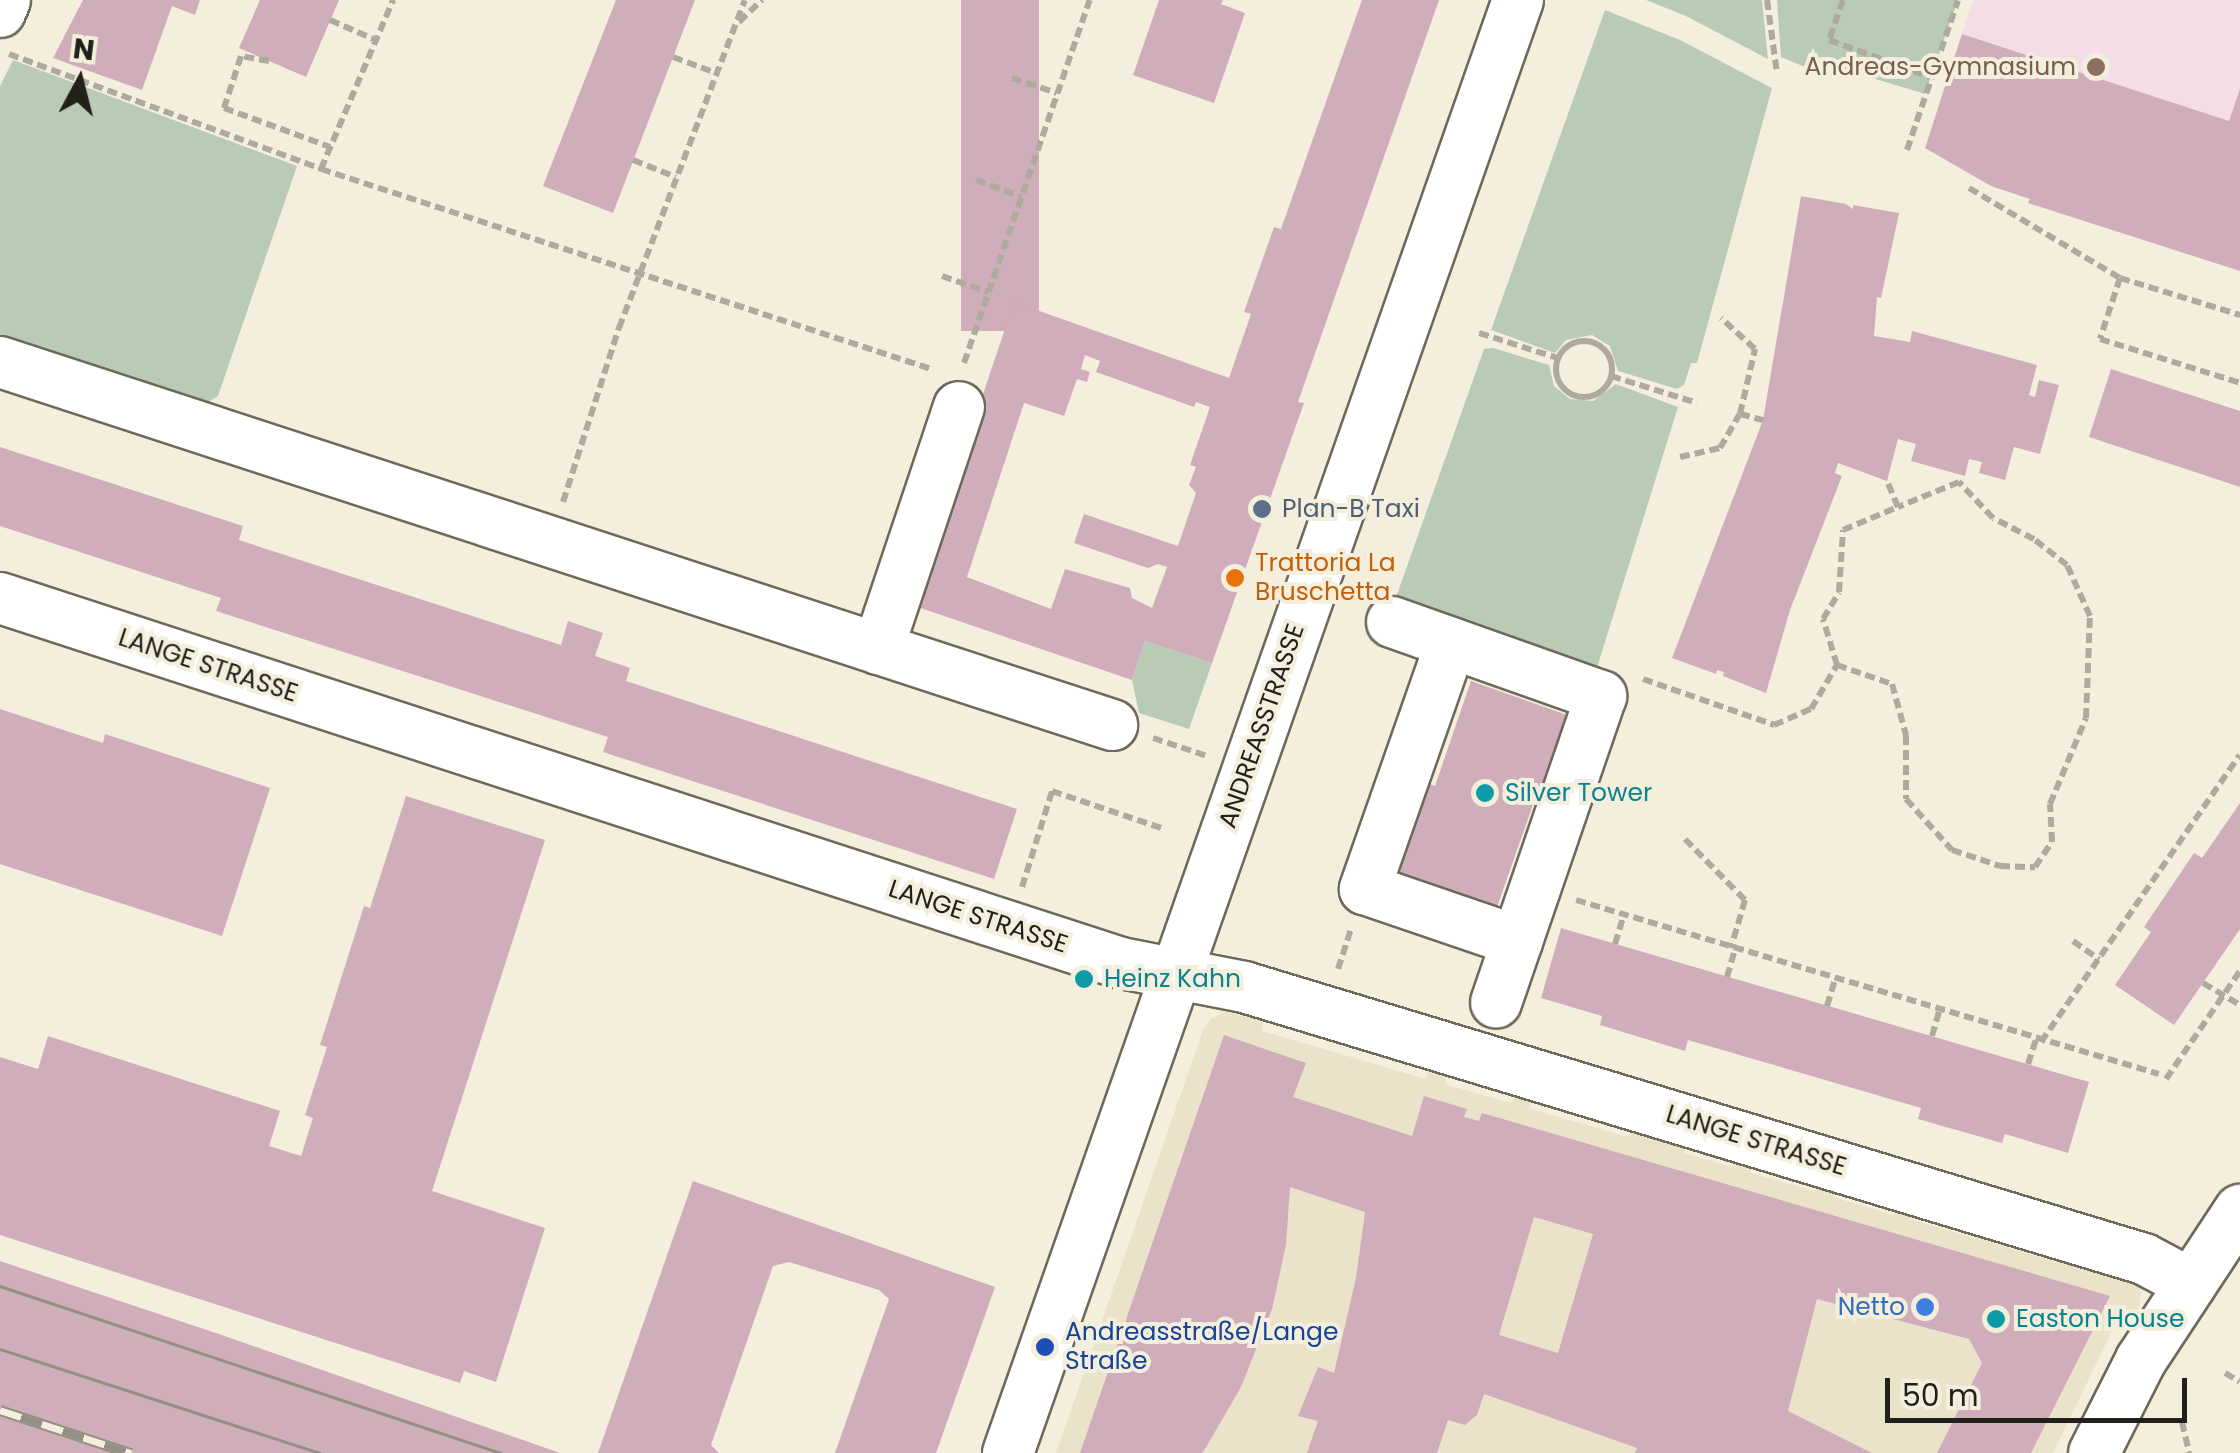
<!DOCTYPE html>
<meta charset="utf-8">
<style>
body{margin:0}
#map{position:relative;width:2240px;height:1453px;overflow:hidden;background:#f4efdd;font-family:Poppins,sans-serif}
div>[style]{position:absolute}
[style*='--x']{left:calc(var(--x)*1px);top:calc(var(--y)*1px);width:calc(var(--w)*1px);rotate:calc(var(--a)*1deg)}
.built>*{inset:0;background:#eae3ca}
.education>*{inset:0;background:#f5dde8}
.green>*{inset:0;background:#b9cbb4}
.building>*{inset:0;background:#d0adba;transform-origin:0 0}
.path>*{height:6px;margin-top:-3px;transform-origin:0;background:repeating-linear-gradient(90deg,#aeaa9c 0 10px,transparent 0 15px)}
.path>.ring{margin:-3px;padding:0;box-sizing:content-box;background:none;border:6px solid #aeaa9c;border-radius:50%}
.roads{filter:drop-shadow(2px 0 #6e695a) drop-shadow(-2px 0 #6e695a) drop-shadow(0 2px #6e695a) drop-shadow(0 -2px #6e695a)}
.minor>*{height:50px;margin:-25px;padding:0 25px;transform-origin:25px;border-radius:25px;background:#fff}
.tram>*{height:2.5px;margin:-1.25px;padding:0 1.25px;transform-origin:1.25px;border-radius:1.25px;background:#949184}
.rail>*{height:11px;margin-top:-5.5px;transform-origin:0;background:repeating-linear-gradient(90deg,#f4efdd 0 22px,#949184 0 44px);box-sizing:border-box;border-block:2px solid #949184}
.dots>*{width:28px;height:28px;translate:-50% -50%;box-sizing:border-box;border:5px solid #f4efdd;border-radius:50%}
span{translate:-50% -50%;white-space:nowrap;text-align:center;line-height:1.15;-webkit-text-stroke:8px #f4efdd;paint-order:stroke}
.education-label{font-size:25px;color:#785e54}
.right{translate:-100% -50%;text-align:right}
.service-label{font-size:25px;color:#4e5e75}
.left{translate:0 -50%;text-align:left}
.food-label{font-size:25px;color:#c56008}
.street-label{font-size:25px;color:#22201a}
.culture-label{font-size:25px;color:#0d838f}
.shop-label{font-size:25px;color:#366cbe}
.transit-label{font-size:25px;color:#164399}
.north{position:absolute;left:30px;top:30px;width:100px;height:100px;-webkit-text-stroke:8px #f4efdd;paint-order:stroke;rotate:7deg;font-size:28px;font-weight:700;line-height:40px;text-align:center;color:#22201a}
.north::after{content:'';display:block;margin:auto;width:35px;height:45px;background:#22201a;clip-path:polygon(50% 0,100% 100%,50% 72%,0 100%)}
.scale{position:absolute;left:1885px;top:1378px;width:302px;height:45px;box-sizing:border-box;border:5px solid #22201a;border-top:0;padding-left:12px;font-size:30px;line-height:35px;white-space:nowrap;color:#22201a;-webkit-text-stroke:8px #f4efdd;paint-order:stroke}
</style>
<div id="map">
<div class="built">
<div style="clip-path:polygon(1226px 1012px,1262px 1019px,1262px 1031px,1426px 1079px,1430px 1069px,1446px 1072px,1445px 1084px,1511px 1103px,1516px 1093px,1531px 1098px,1530px 1109px,1628px 1137px,1633px 1128px,1685px 1146px,1684px 1153px,1732px 1167px,1735px 1160px,1752px 1166px,1751px 1173px,1814px 1191px,1817px 1184px,1835px 1187px,1833px 1197px,1894px 1215px,1897px 1207px,1914px 1213px,1913px 1220px,1975px 1238px,1977px 1230px,1994px 1236px,1993px 1243px,2056px 1262px,2059px 1254px,2076px 1257px,2074px 1267px,2112px 1278px,2115px 1271px,2136px 1278px,2141px 1291px,2139px 1308px,2129px 1330px,2115px 1325px,2053px 1453px,1056px 1453px,1203px 1030px,1211px 1019px)"></div>
</div>
<div class="education">
<div style="clip-path:polygon(1973px 0,2240px 0,2240px 197px,1940px 100px)"></div>
</div>
<div class="green">
<div style="clip-path:polygon(1646px 0,1762px 0,1768px 59px,1686px 16px)"></div>
<div style="clip-path:polygon(1777px 0,1958px 0,1925px 94px,1813px 60px,1810px 69px,1781px 57px)"></div>
<div style="clip-path:polygon(1605px 10px,1680px 40px,1772px 88px,1697px 363px,1691px 363px,1684px 385px,1677px 389px,1618px 371px,1610px 346px,1592px 335px,1566px 340px,1555px 353px,1491px 330px)"></div>
<div style="clip-path:polygon(13px 60px,297px 166px,218px 396px,200px 407px,0 342px,0 86px)"></div>
<div style="clip-path:polygon(1493px 348px,1549px 365px,1554px 386px,1570px 399px,1593px 401px,1616px 384px,1678px 407px,1595px 674px,1394px 603px,1484px 349px)"></div>
<div style="clip-path:polygon(1145px 641px,1212px 663px,1189px 729px,1139px 713px,1132px 680px)"></div>
</div>
<div class="building">
<div style="clip-path:polygon(83px 0,200px 0,195px 15px,172px 6px,142px 90px,53px 58px)"></div>
<div style="clip-path:polygon(260px 0,339px 0,306px 77px,239px 48px)"></div>
<div style="clip-path:polygon(616px 0,695px 0,613px 213px,543px 186px)"></div>
<div style="left:961px;top:0;width:78px;height:331px"></div>
<div style="clip-path:polygon(1159px 0,1223px 0,1221px 4px,1245px 13px,1214px 103px,1133px 75px)"></div>
<div style="clip-path:polygon(evenodd,1362px 0,1439px 0,1298px 402px,1304px 403px,1212px 663px,1145px 641px,1132px 680px,912px 605px,1014px 302px,1229px 378px,1251px 314px,1244px 312px,1274px 227px,1281px 229px,1362px 0,1085px 355px,1100px 361px,1096px 372px,1194px 407px,1196px 402px,1210px 407px,1190px 465px,1196px 467px,1189px 485px,1196px 493px,1178px 546px,1084px 514px,1074px 543px,1148px 568px,1158px 564px,1167px 567px,1152px 608px,1132px 598px,1130px 588px,1065px 569px,1051px 609px,967px 577px,1024px 403px,1064px 416px,1077px 379px,1087px 382px,1090px 372px,1081px 369px,1085px 355px)"></div>
<div style="clip-path:polygon(1962px 34px,2229px 121px,2240px 89px,2240px 271px,2028px 203px,2030px 199px,1991px 186px,1925px 148px)"></div>
<div style="clip-path:polygon(1801px 196px,1846px 204px,1853px 209px,1853px 205px,1899px 213px,1881px 298px,1877px 297px,1874px 336px,1910px 342px,1912px 331px,2037px 365px,2029px 395px,2035px 397px,2039px 380px,2059px 385px,2040px 454px,2014px 447px,2005px 480px,1979px 473px,1982px 462px,1969px 459px,1965px 476px,1911px 461px,1916px 444px,1898px 439px,1887px 481px,1838px 463px,1835px 473px,1842px 476px,1790px 610px,1766px 693px,1723px 676px,1724px 672px,1717px 670px,1716px 674px,1672px 658px,1763px 420px)"></div>
<div style="clip-path:polygon(2111px 369px,2240px 411px,2240px 487px,2089px 437px)"></div>
<div style="clip-path:polygon(0 447px,243px 526px,239px 540px,561px 645px,568px 621px,603px 633px,595px 656px,630px 668px,626px 681px,1017px 809px,994px 879px,603px 752px,608px 737px,216px 611px,221px 598px,0 526px)"></div>
<div style="clip-path:polygon(1471px 681px,1578px 719px,1549px 804px,1535px 799px,1496px 910px,1390px 873px,1421px 781px,1435px 786px)"></div>
<div style="clip-path:polygon(0 709px,103px 743px,105px 734px,270px 788px,222px 936px,0 864px)"></div>
<div style="clip-path:polygon(406px 796px,545px 840px,432px 1191px,545px 1228px,496px 1382px,464px 1371px,460px 1383px,0 1235px,0 1057px,38px 1069px,48px 1036px,280px 1111px,269px 1146px,301px 1156px,313px 1118px,305px 1115px,327px 1047px,320px 1045px,364px 906px,370px 908px)"></div>
<div style="clip-path:polygon(2240px 803px,2240px 929px,2174px 1025px,2115px 985px,2151px 932px,2144px 927px,2194px 853px,2202px 858px)"></div>
<div style="clip-path:polygon(1561px 928px,2089px 1082px,2068px 1153px,2005px 1134px,2002px 1143px,1918px 1119px,1921px 1108px,1688px 1040px,1685px 1051px,1600px 1025px,1602px 1016px,1541px 998px)"></div>
<div style="clip-path:polygon(evenodd,1224px 1035px,1306px 1063px,1293px 1097px,1412px 1136px,1424px 1096px,1467px 1109px,1464px 1117px,1479px 1121px,1482px 1113px,2110px 1296px,2031px 1453px,1937px 1453px,1982px 1363px,1969px 1339px,1817px 1299px,1788px 1411px,1872px 1453px,1635px 1453px,1637px 1448px,1484px 1394px,1477px 1415px,1465px 1425px,1448px 1420px,1437px 1453px,1307px 1453px,1318px 1421px,1298px 1416px,1318px 1367px,1334px 1373px,1356px 1278px,1365px 1212px,1290px 1187px,1286px 1245px,1272px 1309px,1241px 1387px,1205px 1449px,1202px 1453px,1080px 1453px,1224px 1035px,1534px 1217px,1593px 1234px,1558px 1353px,1499px 1335px,1534px 1217px)"></div>
<div style="clip-path:polygon(693px 1181px,995px 1287px,936px 1453px,835px 1453px,889px 1299px,879px 1290px,789px 1262px,773px 1266px,711px 1445px,719px 1453px,598px 1453px)"></div>
<div style="clip-path:polygon(0 1261px,216px 1333px,560px 1453px,0 1453px)"></div>
</div>
<div class="path">
<div style="--x:1767;--y:0;--w:74;--a:82.2"></div>
<div style="--x:1843;--y:0;--w:42;--a:109.3"></div>
<div style="--x:1829;--y:40;--w:108;--a:20.1"></div>
<div style="--x:330;--y:20;--w:50;--a:23.5"></div>
<div style="--x:739;--y:22;--w:32;--a:-44"></div>
<div style="--x:9;--y:54;--w:333;--a:20.2"></div>
<div style="--x:321;--y:169;--w:645;--a:18.15"></div>
<div style="--x:673;--y:57;--w:46;--a:20.4"></div>
<div style="--x:269;--y:61;--w:28;--a:-170"></div>
<div style="--x:241;--y:56;--w:55;--a:108.1"></div>
<div style="--x:224;--y:108;--w:113;--a:20.2"></div>
<div style="--x:1012;--y:78;--w:47;--a:18.4"></div>
<div style="--x:1907;--y:150;--w:158;--a:-71.2"></div>
<div style="--x:633;--y:160;--w:46;--a:21.6"></div>
<div style="--x:321;--y:169;--w:184;--a:-66.9"></div>
<div style="--x:976;--y:180;--w:49;--a:20.3"></div>
<div style="--x:1969;--y:188;--w:176;--a:30.8"></div>
<div style="--x:2120;--y:278;--w:126;--a:17.1"></div>
<div style="--x:942;--y:276;--w:49;--a:19.2"></div>
<div style="--x:2120;--y:278;--w:64;--a:108.2"></div>
<div style="--x:2100;--y:339;--w:147;--a:17.4"></div>
<div style="--x:1479;--y:333;--w:83;--a:17.6"></div>
<div class="ring" style="left:1556px;top:341px;width:50px;height:50px"></div>
<div style="--x:964;--y:363;--w:384;--a:-70.9"></div>
<div style="--x:1611;--y:376;--w:90;--a:17.4"></div>
<div style="--x:1740;--y:414;--w:24;--a:15"></div>
<div style="--x:1680;--y:457;--w:41;--a:-12.7"></div>
<div style="--x:1720;--y:448;--w:39;--a:-60"></div>
<div style="--x:1740;--y:414;--w:67;--a:-77"></div>
<div style="--x:1755;--y:349;--w:46;--a:-137.6"></div>
<div style="--x:563;--y:502;--w:183;--a:-72.2"></div>
<div style="--x:619;--y:328;--w:351;--a:-69"></div>
<div style="--x:1837;--y:665;--w:58;--a:19.1"></div>
<div style="--x:1892;--y:684;--w:53;--a:74.6"></div>
<div style="--x:1906;--y:735;--w:64;--a:90"></div>
<div style="--x:1906;--y:799;--w:69;--a:48"></div>
<div style="--x:1952;--y:850;--w:51;--a:18.4"></div>
<div style="--x:2000;--y:866;--w:35;--a:2"></div>
<div style="--x:2035;--y:867;--w:30;--a:-56"></div>
<div style="--x:2052;--y:842;--w:38;--a:-93"></div>
<div style="--x:2050;--y:804;--w:93;--a:-67.3"></div>
<div style="--x:2086;--y:718;--w:102;--a:-87.8"></div>
<div style="--x:2090;--y:616;--w:56;--a:-114.3"></div>
<div style="--x:2067;--y:565;--w:42;--a:-141.8"></div>
<div style="--x:2034;--y:539;--w:46;--a:-152.9"></div>
<div style="--x:1993;--y:518;--w:50;--a:-133.4"></div>
<div style="--x:1959;--y:482;--w:66;--a:157.7"></div>
<div style="--x:1643;--y:679;--w:139;--a:19.3"></div>
<div style="--x:1774;--y:725;--w:40;--a:-23.4"></div>
<div style="--x:1811;--y:709;--w:51;--a:-59.4"></div>
<div style="--x:1837;--y:665;--w:48;--a:-106.9"></div>
<div style="--x:1823;--y:619;--w:31;--a:-59"></div>
<div style="--x:1839;--y:592;--w:62;--a:-86.3"></div>
<div style="--x:1843;--y:530;--w:60;--a:-22.7"></div>
<div style="--x:1898;--y:507;--w:28;--a:-113"></div>
<div style="--x:1153;--y:738;--w:57;--a:18.4"></div>
<div style="--x:1685;--y:839;--w:86;--a:45.5"></div>
<div style="--x:1745;--y:900;--w:50;--a:106.3"></div>
<div style="--x:1022;--y:887;--w:101;--a:-72.6"></div>
<div style="--x:1052;--y:791;--w:118;--a:18.7"></div>
<div style="--x:1576;--y:900;--w:608;--a:16.62"></div>
<div style="--x:2073;--y:941;--w:32;--a:35"></div>
<div style="--x:1615;--y:944;--w:30;--a:-73"></div>
<div style="--x:1338;--y:969;--w:42;--a:-72"></div>
<div style="--x:1727;--y:977;--w:29;--a:-74"></div>
<div style="--x:2203;--y:983;--w:43;--a:30.7"></div>
<div style="--x:1827;--y:1006;--w:28;--a:-73"></div>
<div style="--x:1932;--y:1036;--w:26;--a:-74"></div>
<div style="--x:2041;--y:1042;--w:349;--a:-55.3"></div>
<div style="--x:2028;--y:1064;--w:25;--a:-72"></div>
<div style="--x:2166;--y:1079;--w:131;--a:-55.6"></div>
<div style="--x:2225;--y:1373;--w:17;--a:31"></div>
<div style="--x:2182;--y:1422;--w:32;--a:77"></div>
</div>
<div class="roads">
<div class="minor">
<div style="--x:0;--y:12;--w:13;--a:-67"></div>
<div style="--x:0;--y:362;--w:1170;--a:18.08"></div>
<div style="--x:0;--y:598;--w:1179;--a:18.04"></div>
<div style="--x:1121;--y:963;--w:125;--a:11"></div>
<div style="--x:1244;--y:987;--w:940;--a:16.82"></div>
<div style="--x:2144;--y:1259;--w:53;--a:28"></div>
<div style="--x:1392;--y:622;--w:222;--a:19.5"></div>
<div style="--x:1601;--y:696;--w:324;--a:108.9"></div>
<div style="--x:1451;--y:643;--w:261;--a:109.3"></div>
<div style="--x:1365;--y:889;--w:161;--a:18.9"></div>
<div style="--x:878;--y:649;--w:255;--a:-71.5"></div>
<div style="--x:1008;--y:1453;--w:1540;--a:-70.66"></div>
<div style="--x:2094;--y:1453;--w:104;--a:-63.2"></div>
<div style="--x:2141;--y:1360;--w:180;--a:-56.6"></div>
</div>
</div>
<div class="tram">
<div style="--x:0;--y:1286;--w:528;--a:18.43"></div>
<div style="--x:0;--y:1349;--w:336;--a:18"></div>
</div>
<div class="rail">
<div style="--x:0;--y:1410;--w:138;--a:18.2"></div>
</div>
<div class="dots">
<div style="left:2096px;top:67px;background:#8d6e63"></div>
<div style="left:1262px;top:509px;background:#5c6f8a"></div>
<div style="left:1235px;top:578px;background:#e8710a"></div>
<div style="left:1485px;top:793px;background:#0f9aa8"></div>
<div style="left:1084px;top:979px;background:#0f9aa8"></div>
<div style="left:1925px;top:1307px;background:#3f7fe0"></div>
<div style="left:1996px;top:1319px;background:#0f9aa8"></div>
<div style="left:1045px;top:1347px;background:#1a4fb4"></div>
</div>
<div class="education-label">
<span class="right" style="left:2076px;top:67px">Andreas-Gymnasium</span>
</div>
<div class="service-label">
<span class="left" style="left:1282px;top:509px">Plan-B Taxi</span>
</div>
<div class="food-label">
<span class="left" style="left:1255px;top:578px">Trattoria La<br>Bruschetta</span>
</div>
<div class="street-label">
<span style="left:208px;top:666px;rotate:18deg">LANGE STRASSE</span>
<span style="left:1262px;top:726px;rotate:-71deg">ANDREASSTRASSE</span>
<span style="left:978px;top:917px;rotate:18deg">LANGE STRASSE</span>
<span style="left:1756px;top:1141px;rotate:17deg">LANGE STRASSE</span>
</div>
<div class="culture-label">
<span class="left" style="left:1505px;top:793px">Silver Tower</span>
<span class="left" style="left:1104px;top:979px">Heinz Kahn</span>
<span class="left" style="left:2016px;top:1319px">Easton House</span>
</div>
<div class="shop-label">
<span class="right" style="left:1905px;top:1307px">Netto</span>
</div>
<div class="transit-label">
<span class="left" style="left:1065px;top:1347px">Andreasstraße/Lange<br>Straße</span>
</div>
<div class="north">N</div>
<div class="scale">50 m</div>
</div>
